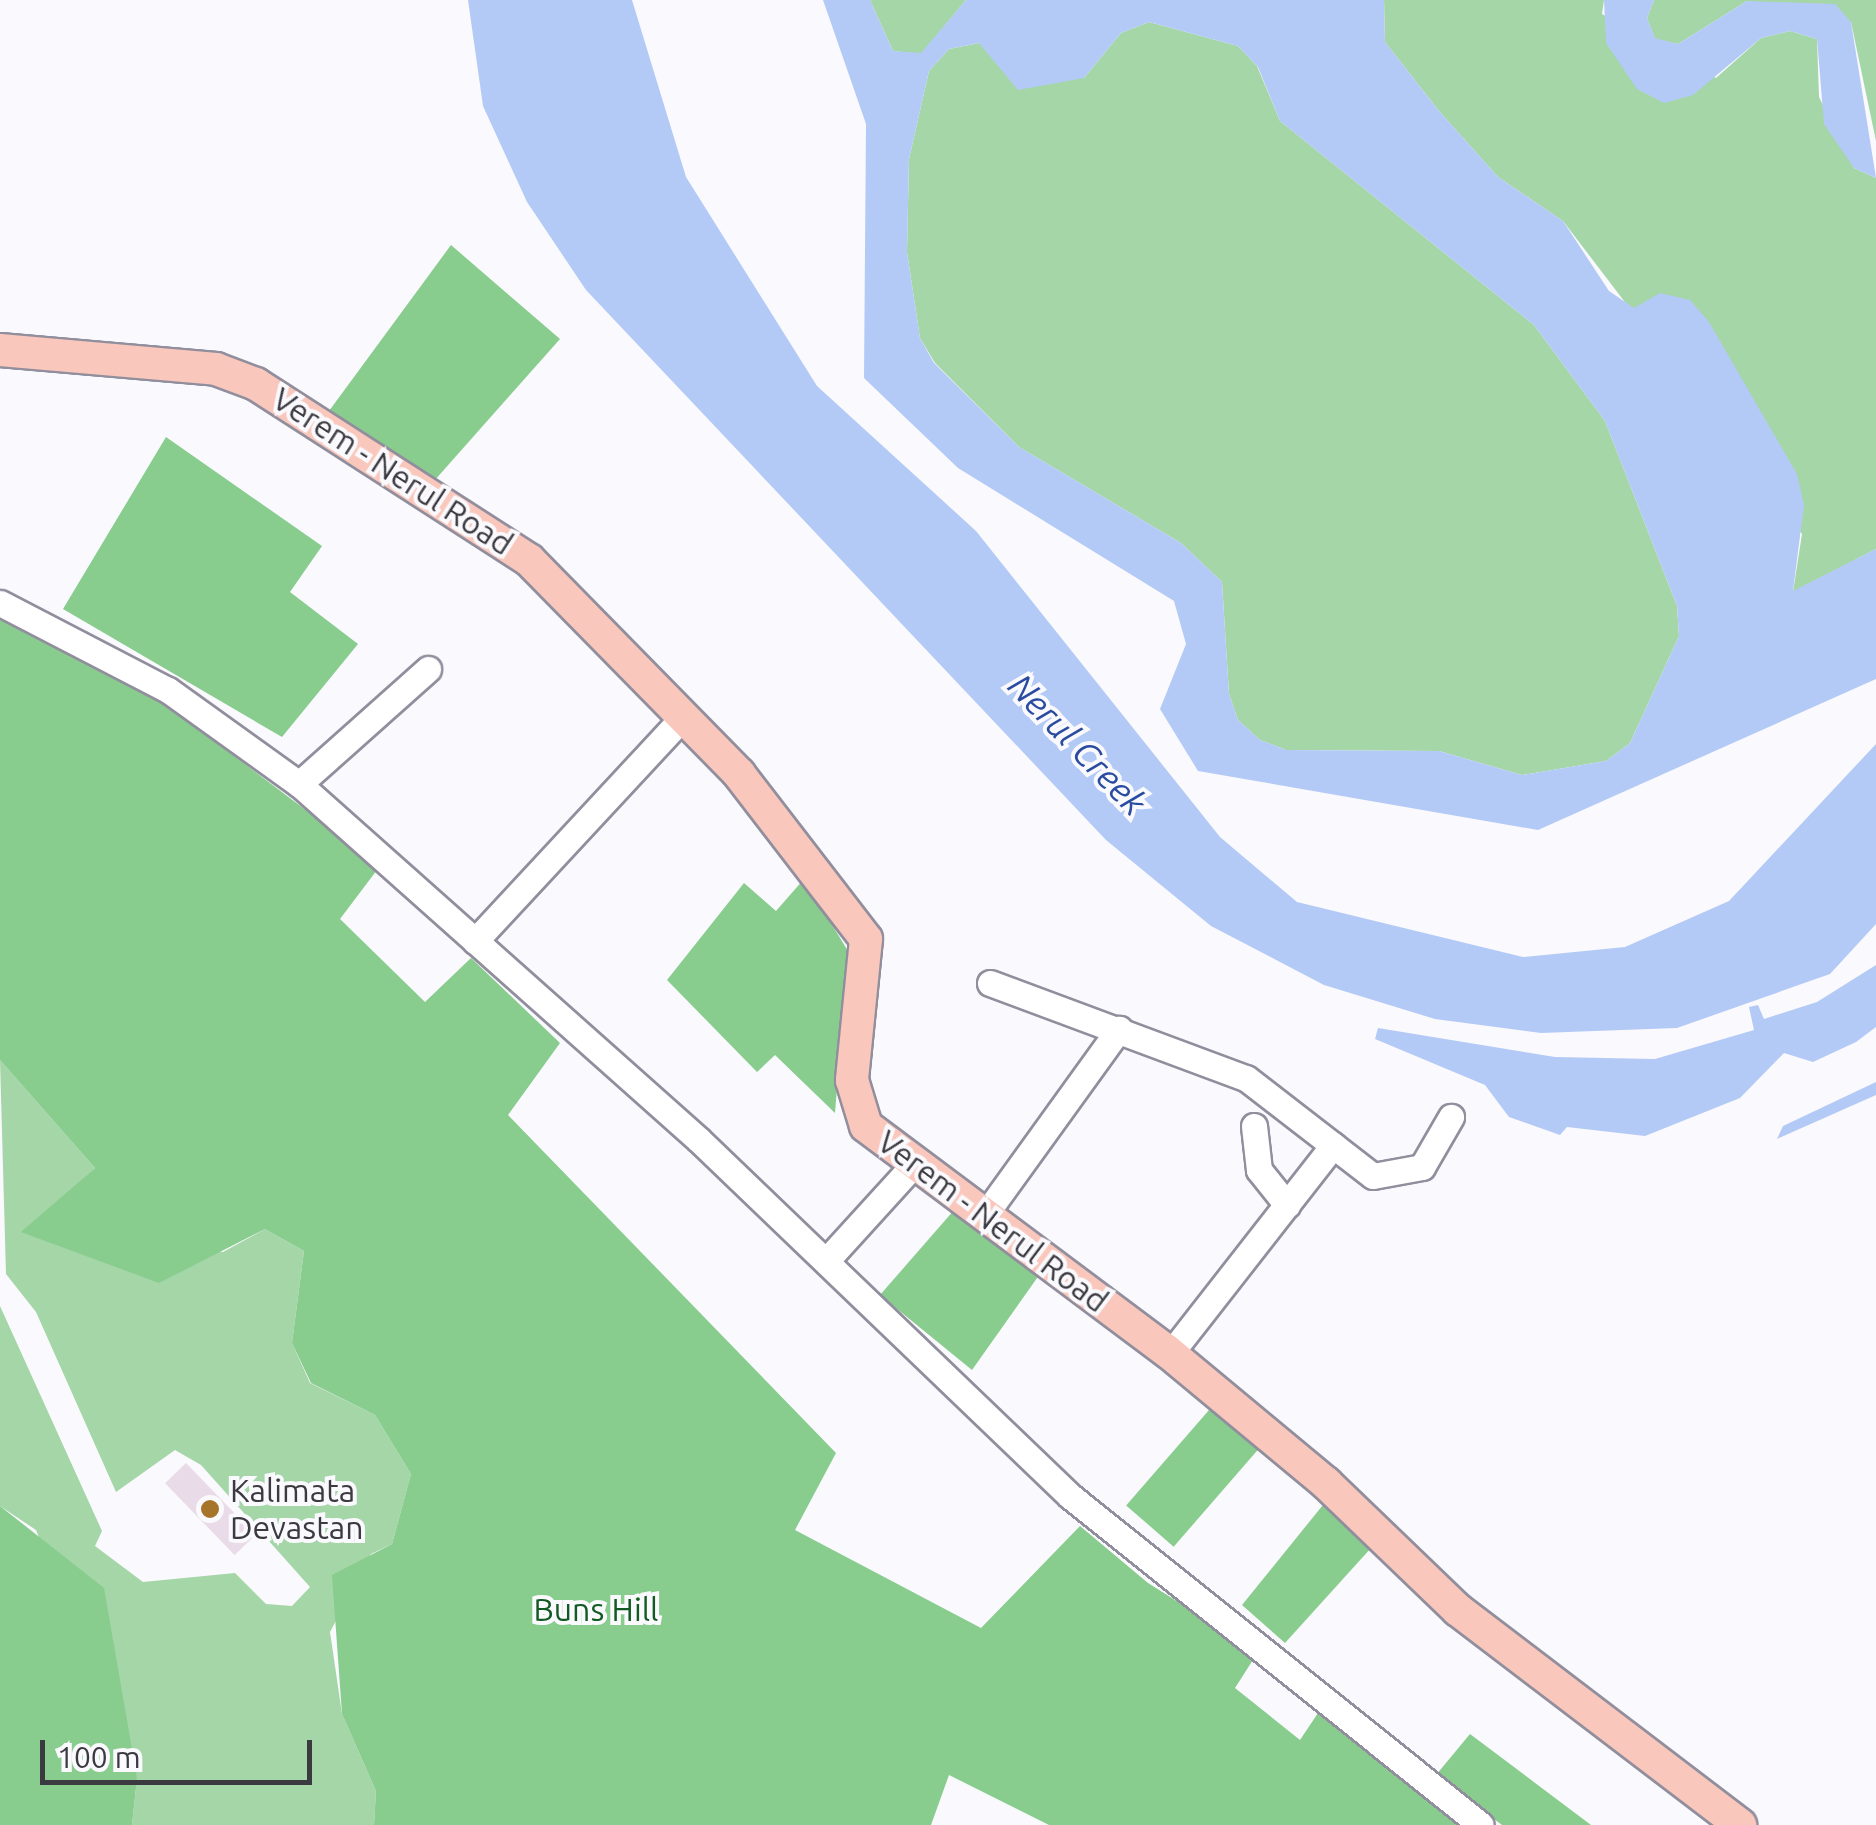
<!DOCTYPE html>
<style>
body{margin:0}
#map{position:relative;width:1876px;height:1825px;overflow:hidden;background:#faf9fd;font-family:Ubuntu,sans-serif}
div>[style]{position:absolute}
[style*='--x']{left:calc(var(--x)*1px);top:calc(var(--y)*1px);width:calc(var(--w)*1px);rotate:calc(var(--a)*1deg)}
.green>*{inset:0;background:#a4d6a7}
.forest>*{inset:0;background:#88cc8e;transform-origin:0 0}
.water>*{inset:0;background:#b4caf6}
.building>*{inset:0;background:#e9dbe7;transform-origin:0 0}
.roads{filter:drop-shadow(2px 0 #918e9d) drop-shadow(-2px 0 #918e9d) drop-shadow(0 2px #918e9d) drop-shadow(0 -2px #918e9d)}
.minor>*{height:25px;margin:-12.5px;padding:0 12.5px;transform-origin:12.5px;border-radius:12.5px;background:#fff}
.major>*{height:32px;margin:-16px;padding:0 16px;transform-origin:16px;border-radius:16px;background:#f9c7bb}
.dots>*{width:28px;height:28px;translate:-50% -50%;box-sizing:border-box;border:5px solid #faf9fd;border-radius:50%}
span{translate:-50% -50%;white-space:nowrap;text-align:center;line-height:1.15;-webkit-text-stroke:8px #faf9fd;paint-order:stroke}
.street-label{font-size:32px;color:#3b3a40}
.poi-label{font-size:32px;color:#3b3a40}
.left{translate:0 -50%;text-align:left}
.park-label{font-size:32px;color:#115a21}
.water-label{font-size:35px;color:#2a4ca0;font-style:italic}
.scale{position:absolute;left:40px;top:1740px;width:272px;height:45px;box-sizing:border-box;border:5px solid #3b3a40;border-top:0;padding-left:12px;font-size:30px;line-height:35px;white-space:nowrap;color:#3b3a40;-webkit-text-stroke:8px #faf9fd;paint-order:stroke}
</style>
<div id="map">
<div class="green">
<div style="clip-path:polygon(870px 0,966px 0,921px 54px,893px 51px)"></div>
<div style="clip-path:polygon(1384px 0,1604px 0,1602px 14px,1716px 78px,1761px 38px,1790px 31px,1817px 39px,1819px 97px,1854px 168px,1876px 178px,1876px 549px,1793px 592px,1802px 534px,1563px 221px,1498px 177px,1439px 111px,1385px 42px)"></div>
<div style="clip-path:polygon(1654px 0,1876px 0,1876px 141px,1851px 22px,1747px 1px,1678px 44px,1655px 39px,1647px 18px)"></div>
<div style="clip-path:polygon(1149px 22px,1238px 46px,1257px 66px,1280px 121px,1534px 325px,1605px 421px,1677px 606px,1679px 636px,1630px 743px,1606px 761px,1522px 775px,1439px 751px,1286px 750px,1260px 740px,1238px 720px,1229px 694px,1222px 582px,1181px 543px,1019px 447px,935px 363px,920px 338px,907px 252px,909px 159px,929px 71px,949px 49px,979px 43px,1084px 78px,1121px 33px)"></div>
<div style="clip-path:polygon(0 1060px,95px 1168px,23px 1232px,223px 1252px,265px 1229px,304px 1251px,292px 1343px,310px 1383px,375px 1415px,411px 1474px,392px 1544px,371px 1554px,330px 1632px,342px 1714px,376px 1791px,374px 1825px,132px 1825px,137px 1778px,36px 1530px,0 1506px,0 1306px,102px 1531px,95px 1546px,143px 1582px,235px 1573px,266px 1604px,292px 1606px,310px 1587px,201px 1465px,175px 1450px,116px 1492px,36px 1312px,6px 1274px)"></div>
</div>
<div class="forest">
<div style="clip-path:polygon(451px 245px,560px 339px,434px 481px,329px 411px)"></div>
<div style="clip-path:polygon(166px 437px,322px 546px,290px 592px,358px 644px,282px 737px,63px 609px)"></div>
<div style="clip-path:polygon(0 614px,116px 667px,380px 866px,340px 919px,425px 1002px,471px 958px,560px 1043px,508px 1115px,836px 1453px,795px 1530px,981px 1628px,1080px 1526px,1148px 1583px,1258px 1652px,1235px 1688px,1300px 1740px,1326px 1701px,1470px 1825px,1049px 1825px,949px 1775px,931px 1825px,374px 1825px,376px 1791px,342px 1714px,332px 1575px,392px 1544px,411px 1474px,375px 1415px,311px 1383px,292px 1343px,304px 1251px,265px 1229px,159px 1283px,21px 1232px,95px 1168px,0 1060px)"></div>
<div style="clip-path:polygon(804px 879px,848px 951px,835px 1113px,775px 1055px,757px 1072px,667px 980px,744px 883px,776px 911px)"></div>
<div style="clip-path:polygon(955px 1209px,1042px 1271px,972px 1370px,880px 1295px)"></div>
<div style="left:1216px;top:1402px;width:63px;height:137px;rotate:41deg"></div>
<div style="clip-path:polygon(1327px 1500px,1371px 1548px,1285px 1643px,1242px 1605px)"></div>
<div style="clip-path:polygon(0 1506px,104px 1588px,137px 1778px,132px 1825px,0 1825px)"></div>
<div style="clip-path:polygon(1470px 1734px,1591px 1825px,1502px 1825px,1436px 1775px)"></div>
</div>
<div class="water">
<div style="clip-path:polygon(468px 0,632px 0,686px 177px,817px 386px,976px 531px,1220px 837px,1297px 902px,1523px 957px,1625px 947px,1729px 901px,1876px 744px,1876px 924px,1830px 974px,1677px 1028px,1541px 1033px,1435px 1019px,1324px 985px,1211px 926px,1106px 840px,586px 290px,527px 202px,483px 106px)"></div>
<div style="clip-path:polygon(evenodd,823px 0,870px 0,893px 51px,921px 53px,966px 0,1384px 0,1385px 42px,1439px 111px,1498px 177px,1563px 221px,1609px 291px,1634px 308px,1660px 293px,1690px 300px,1709px 322px,1797px 474px,1804px 505px,1793px 591px,1876px 549px,1876px 679px,1538px 830px,1198px 771px,1160px 709px,1186px 644px,1174px 601px,958px 468px,864px 378px,866px 124px,823px 0,1149px 22px,1238px 46px,1258px 67px,1280px 121px,1534px 325px,1605px 421px,1677px 606px,1679px 636px,1630px 743px,1606px 761px,1522px 775px,1439px 751px,1286px 750px,1260px 740px,1238px 720px,1229px 694px,1222px 582px,1181px 543px,1019px 447px,934px 363px,920px 338px,907px 252px,909px 159px,929px 71px,949px 49px,979px 43px,1018px 90px,1084px 78px,1121px 33px,1149px 22px)"></div>
<div style="clip-path:polygon(1604px 0,1654px 0,1647px 18px,1655px 38px,1678px 44px,1747px 1px,1835px 4px,1851px 22px,1876px 178px,1854px 168px,1824px 124px,1817px 39px,1790px 31px,1761px 38px,1693px 95px,1664px 103px,1637px 89px,1606px 43px)"></div>
<div style="clip-path:polygon(1876px 965px,1876px 1027px,1856px 1042px,1813px 1062px,1784px 1053px,1740px 1098px,1645px 1136px,1567px 1127px,1560px 1135px,1509px 1117px,1485px 1085px,1375px 1039px,1378px 1028px,1555px 1057px,1655px 1059px,1754px 1030px,1749px 1007px,1758px 1005px,1764px 1019px,1817px 1002px)"></div>
<div style="clip-path:polygon(1876px 1082px,1876px 1095px,1777px 1139px,1783px 1126px)"></div>
</div>
<div class="building">
<div style="left:186px;top:1463px;width:100px;height:29px;rotate:46deg"></div>
</div>
<div class="roads">
<div class="minor">
<div style="--x:0;--y:603;--w:189;--a:27.4"></div>
<div style="--x:168;--y:690;--w:161;--a:35.7"></div>
<div style="--x:299;--y:784;--w:535;--a:41.67"></div>
<div style="--x:699;--y:1140;--w:514;--a:43.82"></div>
<div style="--x:1070;--y:1496;--w:526;--a:38.68"></div>
<div style="--x:299;--y:784;--w:173;--a:-41.7"></div>
<div style="--x:475;--y:941;--w:306;--a:-47.1"></div>
<div style="--x:990;--y:983;--w:273;--a:20.4"></div>
<div style="--x:1246;--y:1078;--w:160;--a:37.7"></div>
<div style="--x:1373;--y:1176;--w:50;--a:-10.4"></div>
<div style="--x:1422;--y:1167;--w:58;--a:-59.9"></div>
<div style="--x:1254;--y:1126;--w:44;--a:83.5"></div>
<div style="--x:1259;--y:1170;--w:45;--a:51.3"></div>
<div style="--x:987;--y:1212;--w:226;--a:-54.2"></div>
<div style="--x:826;--y:1261;--w:134;--a:-47.7"></div>
<div style="--x:1170;--y:1354;--w:265;--a:-52"></div>
</div>
<div class="major">
<div style="--x:0;--y:350;--w:217;--a:5"></div>
<div style="--x:216;--y:369;--w:43;--a:20.6"></div>
<div style="--x:256;--y:384;--w:325;--a:32.8"></div>
<div style="--x:529;--y:560;--w:300;--a:45.5"></div>
<div style="--x:739;--y:774;--w:208;--a:52.4"></div>
<div style="--x:866;--y:939;--w:142;--a:95.7"></div>
<div style="--x:852;--y:1080;--w:48;--a:73.1"></div>
<div style="--x:866;--y:1126;--w:376;--a:36.8"></div>
<div style="--x:1167;--y:1351;--w:207;--a:39.7"></div>
<div style="--x:1326;--y:1483;--w:183;--a:43.9"></div>
<div style="--x:1458;--y:1610;--w:355;--a:37.3"></div>
</div>
</div>
<div class="dots">
<div style="left:210px;top:1509px;background:#a6752a"></div>
</div>
<div class="street-label">
<span style="left:393px;top:471px;rotate:33deg">Verem - Nerul Road</span>
<span style="left:993px;top:1221px;rotate:37deg">Verem - Nerul Road</span>
</div>
<div class="poi-label">
<span class="left" style="left:230px;top:1509px">Kalimata<br>Devastan</span>
</div>
<div class="park-label">
<span style="left:596px;top:1609px">Buns Hill</span>
</div>
<div class="water-label">
<span style="left:1078px;top:744px;rotate:46deg">Nerul Creek</span>
</div>
<div class="scale">100 m</div>
</div>
